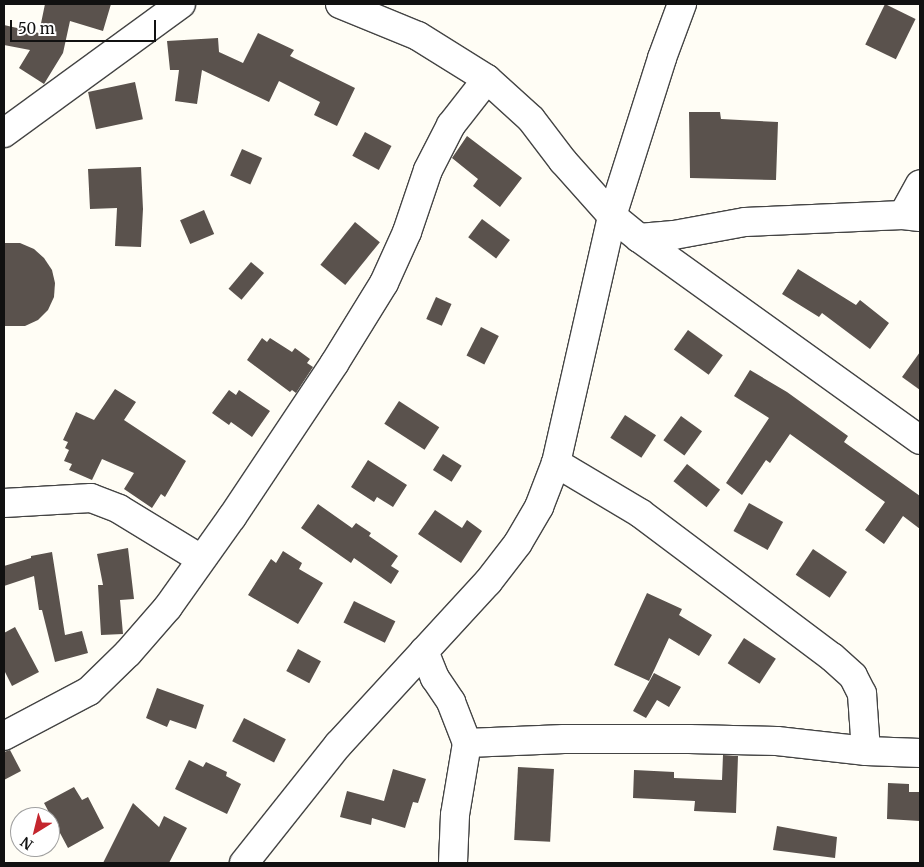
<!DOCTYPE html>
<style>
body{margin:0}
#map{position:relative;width:924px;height:867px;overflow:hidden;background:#fffdf5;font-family:Merriweather,serif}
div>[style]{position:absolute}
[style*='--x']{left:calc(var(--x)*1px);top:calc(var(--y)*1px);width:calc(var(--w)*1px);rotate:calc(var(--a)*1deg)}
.building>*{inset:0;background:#5a524d;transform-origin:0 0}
.roads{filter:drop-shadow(1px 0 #444) drop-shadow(-1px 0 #444) drop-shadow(0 1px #444) drop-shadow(0 -1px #444)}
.minor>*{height:28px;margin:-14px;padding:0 14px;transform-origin:14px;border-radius:14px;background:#fff}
span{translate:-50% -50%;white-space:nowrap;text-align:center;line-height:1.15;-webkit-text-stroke:5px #fff;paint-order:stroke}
.frame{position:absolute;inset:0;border:5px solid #111;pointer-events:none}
.north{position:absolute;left:10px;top:807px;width:50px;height:50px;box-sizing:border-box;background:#fff;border:1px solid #a0a0a0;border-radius:50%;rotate:216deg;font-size:14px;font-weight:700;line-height:20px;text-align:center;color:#111}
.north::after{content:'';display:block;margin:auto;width:18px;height:22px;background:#c4262e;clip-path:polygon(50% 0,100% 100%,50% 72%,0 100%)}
.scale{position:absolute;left:10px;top:20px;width:146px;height:22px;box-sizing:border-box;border:2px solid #111;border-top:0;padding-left:6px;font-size:15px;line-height:18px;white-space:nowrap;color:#111;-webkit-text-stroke:4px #fff;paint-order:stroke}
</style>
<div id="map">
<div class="building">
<div style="clip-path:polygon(45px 4px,111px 4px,103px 31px,70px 21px,63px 53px,44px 84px,19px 68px,30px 50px,4px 45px,4px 25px,39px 33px)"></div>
<div style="left:885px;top:4px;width:34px;height:45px;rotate:26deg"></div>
<div style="clip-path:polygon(258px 33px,294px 50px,290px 56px,355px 88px,337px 126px,314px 115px,320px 102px,279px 81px,269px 102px,202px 70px,197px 104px,175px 101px,179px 70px,170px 70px,167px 41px,218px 38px,219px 52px,243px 63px)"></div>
<div style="left:135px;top:82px;width:38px;height:48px;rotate:78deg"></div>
<div style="clip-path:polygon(689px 112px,720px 112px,721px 119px,778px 122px,776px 180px,690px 178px)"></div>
<div style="left:365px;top:132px;width:30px;height:27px;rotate:28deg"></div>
<div style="clip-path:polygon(467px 136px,522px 178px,500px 207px,473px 186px,478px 179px,452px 158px)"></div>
<div style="left:242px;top:149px;width:22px;height:29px;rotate:24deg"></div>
<div style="clip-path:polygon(141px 167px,143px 209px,141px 247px,115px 246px,117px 208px,90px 209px,88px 169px)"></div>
<div style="left:204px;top:210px;width:26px;height:26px;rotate:67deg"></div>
<div style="left:482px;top:219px;width:35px;height:23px;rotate:37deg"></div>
<div style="left:355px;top:222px;width:32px;height:55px;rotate:39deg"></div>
<div style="clip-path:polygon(4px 243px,20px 243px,34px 249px,44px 258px,52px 270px,55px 283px,54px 297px,48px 310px,38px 320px,25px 326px,4px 326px)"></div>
<div style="left:251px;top:262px;width:17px;height:35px;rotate:40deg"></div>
<div style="clip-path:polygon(798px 269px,856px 305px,860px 300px,889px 323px,870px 349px,822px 313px,819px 317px,782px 294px)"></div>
<div style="left:436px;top:297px;width:17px;height:24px;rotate:24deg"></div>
<div style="left:481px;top:327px;width:20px;height:32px;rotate:27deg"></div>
<div style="left:688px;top:330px;width:43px;height:24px;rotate:36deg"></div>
<div style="clip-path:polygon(262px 338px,267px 342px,270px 338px,292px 352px,295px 348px,310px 359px,307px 363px,313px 367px,296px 393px,292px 390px,290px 392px,247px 360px)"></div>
<div style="clip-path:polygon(920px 352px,920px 390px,902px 377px)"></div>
<div style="clip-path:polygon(750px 370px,787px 392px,848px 436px,844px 442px,920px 496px,920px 529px,903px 516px,884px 544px,865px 530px,885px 502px,790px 434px,770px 463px,766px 460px,742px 495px,726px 483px,769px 418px,734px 396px)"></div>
<div style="clip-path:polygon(115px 389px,136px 402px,124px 420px,186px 461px,165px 497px,161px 494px,152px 508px,124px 489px,134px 473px,102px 459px,92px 480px,69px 470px,72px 464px,64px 461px,69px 450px,65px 448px,68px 442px,63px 440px,76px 412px,94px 420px)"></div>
<div style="clip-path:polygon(229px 390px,236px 395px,239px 390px,270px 411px,252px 437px,231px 422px,229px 425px,212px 413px)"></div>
<div style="left:399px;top:401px;width:48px;height:27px;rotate:33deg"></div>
<div style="left:625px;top:415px;width:37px;height:27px;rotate:33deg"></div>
<div style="left:681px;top:416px;width:26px;height:30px;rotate:36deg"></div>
<div style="left:443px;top:454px;width:22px;height:19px;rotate:32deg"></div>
<div style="clip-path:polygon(368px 460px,407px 485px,393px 507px,377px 497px,374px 502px,351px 487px)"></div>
<div style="left:687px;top:464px;width:42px;height:22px;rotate:38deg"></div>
<div style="left:749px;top:503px;width:39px;height:32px;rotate:29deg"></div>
<div style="clip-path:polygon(318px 504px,352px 528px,356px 523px,371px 533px,369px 536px,398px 556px,391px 566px,399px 571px,391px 584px,354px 558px,351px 563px,301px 528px)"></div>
<div style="clip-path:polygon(435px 510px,462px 528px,467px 520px,482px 531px,461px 563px,418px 534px)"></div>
<div style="clip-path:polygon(128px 548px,134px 599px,120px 600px,123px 634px,101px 635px,98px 585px,103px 585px,97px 554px)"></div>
<div style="left:813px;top:549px;width:41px;height:31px;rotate:34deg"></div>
<div style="clip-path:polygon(283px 551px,302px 563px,299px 569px,323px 583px,298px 624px,248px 595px,271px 559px,276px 563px)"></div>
<div style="clip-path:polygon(52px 552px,65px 635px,82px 631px,88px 653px,55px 662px,42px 610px,39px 610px,34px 576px,4px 586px,4px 566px,31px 558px,31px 556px)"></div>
<div style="clip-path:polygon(647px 593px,682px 609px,679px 615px,712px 635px,699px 656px,669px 638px,649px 681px,614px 665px)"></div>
<div style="left:354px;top:601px;width:46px;height:24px;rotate:26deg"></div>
<div style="clip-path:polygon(15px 627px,39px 672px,12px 686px,4px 670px,4px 633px)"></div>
<div style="left:744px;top:638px;width:38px;height:30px;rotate:33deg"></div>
<div style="left:298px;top:649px;width:26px;height:25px;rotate:28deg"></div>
<div style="clip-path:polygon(654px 673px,681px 687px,669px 707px,657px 700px,646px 718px,633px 711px)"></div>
<div style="clip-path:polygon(157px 688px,204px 705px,196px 729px,170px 720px,167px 727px,146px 718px)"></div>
<div style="left:244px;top:718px;width:47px;height:26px;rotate:27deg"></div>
<div style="clip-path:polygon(10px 750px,21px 771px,4px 780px,4px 752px)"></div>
<div style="clip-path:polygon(723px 755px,738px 756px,736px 813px,694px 811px,695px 801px,633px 798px,634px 770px,674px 772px,674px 778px,722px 780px)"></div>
<div style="clip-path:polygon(189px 760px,203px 767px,206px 762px,227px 772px,226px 776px,241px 784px,227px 814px,175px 789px)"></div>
<div style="left:518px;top:767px;width:36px;height:73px;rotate:3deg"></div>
<div style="clip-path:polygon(393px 769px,426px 779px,418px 803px,413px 802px,405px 828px,372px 818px,371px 825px,340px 817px,347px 791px,384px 801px)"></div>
<div style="clip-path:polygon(888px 783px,909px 784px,909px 792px,920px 792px,920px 821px,887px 819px)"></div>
<div style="clip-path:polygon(74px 787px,82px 800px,88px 797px,104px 828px,68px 848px,44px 803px)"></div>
<div style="clip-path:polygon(133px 803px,159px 827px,164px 816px,187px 828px,169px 863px,103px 863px)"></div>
<div style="clip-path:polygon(777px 826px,837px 837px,835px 858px,773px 850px)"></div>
</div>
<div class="roads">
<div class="minor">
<div style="--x:340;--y:4;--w:84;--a:22.3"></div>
<div style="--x:418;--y:36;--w:81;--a:31.9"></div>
<div style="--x:487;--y:79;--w:59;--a:42.3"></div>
<div style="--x:531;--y:119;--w:53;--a:52.7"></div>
<div style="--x:563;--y:161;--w:74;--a:48.3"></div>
<div style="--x:612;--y:216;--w:35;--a:39"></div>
<div style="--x:639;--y:238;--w:35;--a:-5"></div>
<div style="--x:674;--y:235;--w:72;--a:-10.4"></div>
<div style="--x:745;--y:222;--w:158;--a:-2.5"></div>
<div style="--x:903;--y:215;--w:17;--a:7"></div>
<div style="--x:4;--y:133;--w:219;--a:-36.1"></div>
<div style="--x:903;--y:215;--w:35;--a:-61"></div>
<div style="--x:639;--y:238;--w:346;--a:35.7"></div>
<div style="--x:556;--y:463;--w:98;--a:30.8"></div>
<div style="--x:640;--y:513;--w:240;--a:36.9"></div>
<div style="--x:832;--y:657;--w:28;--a:42"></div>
<div style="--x:853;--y:676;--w:20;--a:63"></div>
<div style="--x:862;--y:694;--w:57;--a:86"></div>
<div style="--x:4;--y:503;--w:87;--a:-3.3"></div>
<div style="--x:91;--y:498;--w:30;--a:21"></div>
<div style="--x:119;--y:509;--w:96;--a:31.4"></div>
<div style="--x:424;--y:651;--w:29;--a:68"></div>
<div style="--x:435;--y:678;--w:29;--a:56"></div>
<div style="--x:451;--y:702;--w:44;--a:68.7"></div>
<div style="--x:467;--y:743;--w:73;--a:99.5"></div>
<div style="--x:455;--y:815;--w:48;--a:92.4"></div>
<div style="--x:4;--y:736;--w:96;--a:-27.9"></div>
<div style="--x:89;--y:691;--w:54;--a:-44.3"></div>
<div style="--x:128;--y:653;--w:61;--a:-49"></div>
<div style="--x:168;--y:607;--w:110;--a:-54.6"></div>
<div style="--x:232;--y:517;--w:184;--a:-56.3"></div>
<div style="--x:334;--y:364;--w:95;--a:-58.3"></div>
<div style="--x:384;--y:283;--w:56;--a:-65.7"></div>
<div style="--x:407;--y:232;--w:65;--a:-71.3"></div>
<div style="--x:428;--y:170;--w:51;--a:-62.9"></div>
<div style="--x:451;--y:125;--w:58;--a:-52"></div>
<div style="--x:467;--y:743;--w:97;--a:-2.4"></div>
<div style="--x:564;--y:739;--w:125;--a:0"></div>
<div style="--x:689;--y:739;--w:88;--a:1.3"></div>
<div style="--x:777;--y:741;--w:90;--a:6.4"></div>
<div style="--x:866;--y:751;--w:54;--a:2.1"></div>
<div style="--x:244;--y:863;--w:151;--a:-51.5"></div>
<div style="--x:338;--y:745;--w:222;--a:-47.4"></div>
<div style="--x:488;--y:582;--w:49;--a:-52.4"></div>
<div style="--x:518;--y:543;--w:42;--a:-59.7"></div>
<div style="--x:539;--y:507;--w:47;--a:-68.9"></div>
<div style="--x:556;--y:463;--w:253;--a:-77.2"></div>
<div style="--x:612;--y:216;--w:166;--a:-72.4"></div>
<div style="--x:662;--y:58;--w:58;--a:-69.7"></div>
</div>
</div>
<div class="frame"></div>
<div class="north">N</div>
<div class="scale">50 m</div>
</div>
